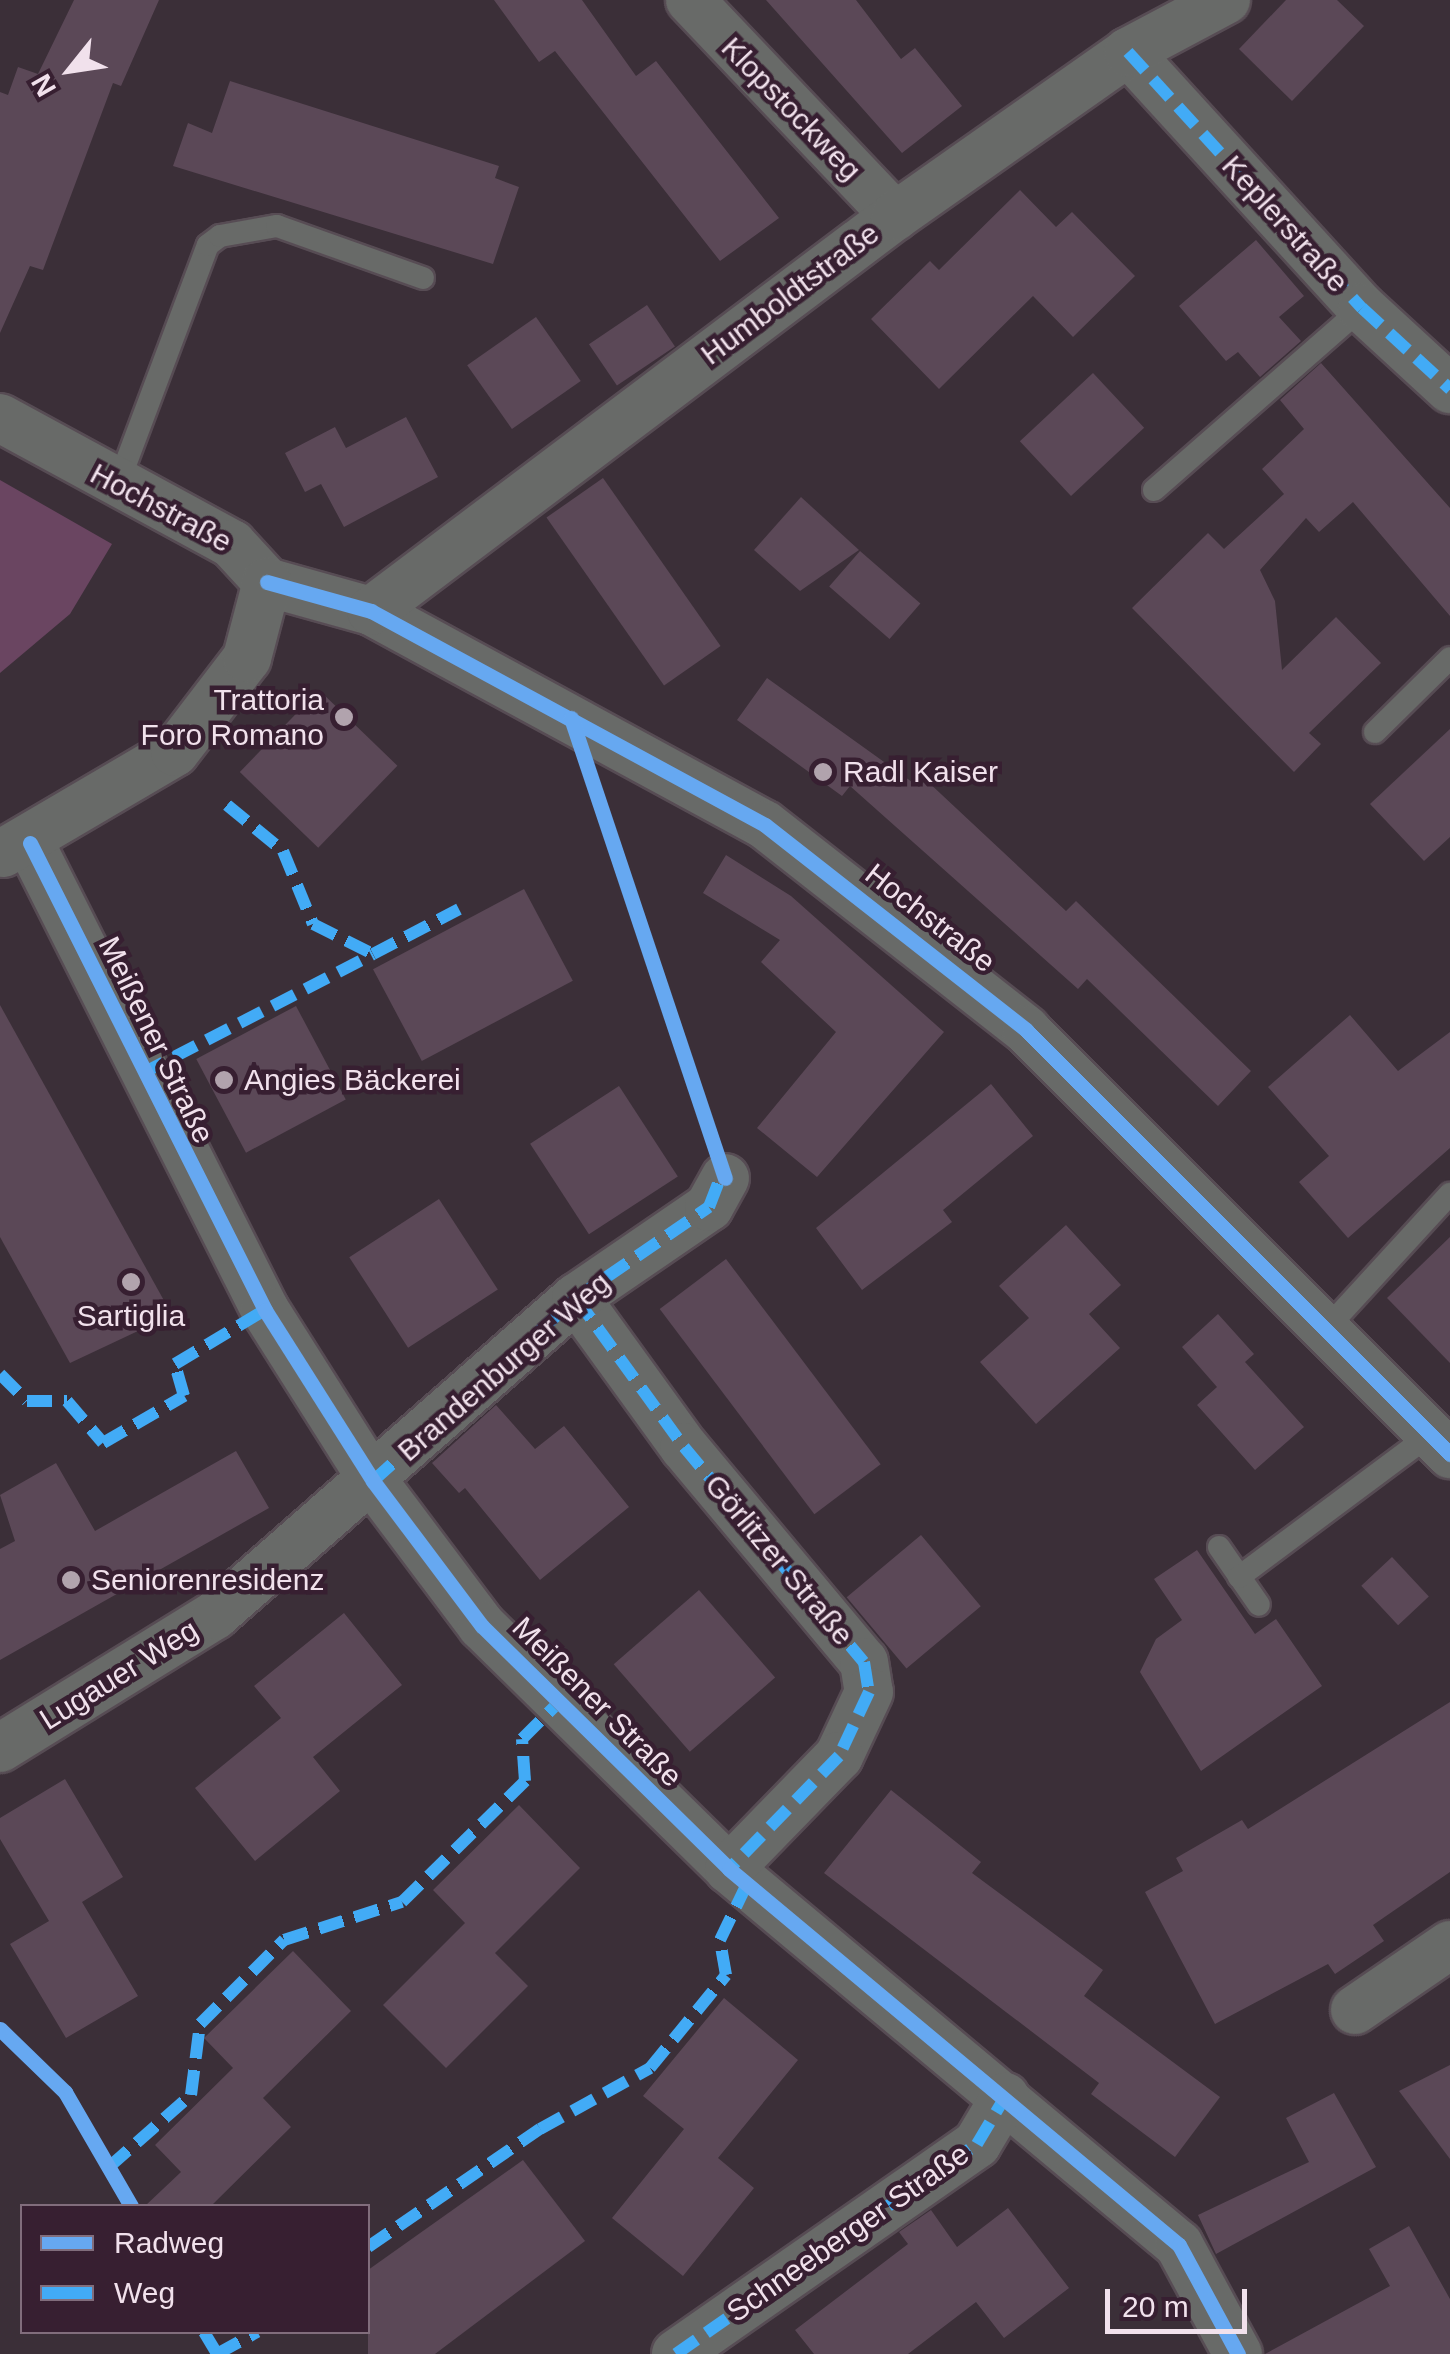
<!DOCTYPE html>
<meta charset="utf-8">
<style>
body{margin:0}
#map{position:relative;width:1450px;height:2354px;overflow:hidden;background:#3b2f38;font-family:Helvetica,sans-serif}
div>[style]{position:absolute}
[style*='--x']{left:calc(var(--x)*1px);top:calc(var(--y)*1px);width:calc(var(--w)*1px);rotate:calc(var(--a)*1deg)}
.green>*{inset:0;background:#6a4561}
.building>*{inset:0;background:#5b4857;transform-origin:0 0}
.roads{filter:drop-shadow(2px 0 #574c54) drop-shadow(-2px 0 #574c54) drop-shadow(0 2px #574c54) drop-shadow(0 -2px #574c54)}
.service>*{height:22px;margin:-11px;padding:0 11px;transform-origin:11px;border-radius:11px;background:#686a68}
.minor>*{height:48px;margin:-24px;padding:0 24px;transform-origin:24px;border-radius:24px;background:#686a68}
.quiet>*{height:12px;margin-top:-6px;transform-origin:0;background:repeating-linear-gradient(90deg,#42abf6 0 25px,transparent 0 37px)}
.cycleway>*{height:15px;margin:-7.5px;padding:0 7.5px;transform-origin:7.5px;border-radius:7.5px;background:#66a8f1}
.dots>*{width:28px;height:28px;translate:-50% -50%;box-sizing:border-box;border:5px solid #371f31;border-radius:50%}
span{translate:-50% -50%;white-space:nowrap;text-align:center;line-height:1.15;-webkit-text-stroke:9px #371f31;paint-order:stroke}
.street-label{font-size:30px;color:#f1e1ec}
.poi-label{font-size:30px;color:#f1e1ec}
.right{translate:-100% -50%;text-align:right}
.left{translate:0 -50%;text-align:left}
.legend{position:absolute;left:20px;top:2204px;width:350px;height:130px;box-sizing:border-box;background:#371f31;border:2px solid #816d7c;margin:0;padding:12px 18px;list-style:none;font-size:30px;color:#f1e1ec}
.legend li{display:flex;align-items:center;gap:20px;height:50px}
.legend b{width:50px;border:2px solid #816d7c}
.north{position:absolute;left:20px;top:20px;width:100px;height:100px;-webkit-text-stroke:8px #371f31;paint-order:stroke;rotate:240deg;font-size:28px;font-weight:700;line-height:40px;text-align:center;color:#f1e1ec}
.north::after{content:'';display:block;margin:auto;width:35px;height:45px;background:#f1e1ec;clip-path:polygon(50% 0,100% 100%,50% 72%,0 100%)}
.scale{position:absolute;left:1105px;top:2289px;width:142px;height:45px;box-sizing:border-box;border:5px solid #f1e1ec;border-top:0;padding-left:12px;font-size:30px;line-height:35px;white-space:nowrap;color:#f1e1ec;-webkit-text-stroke:8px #371f31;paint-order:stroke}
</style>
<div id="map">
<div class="green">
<div style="clip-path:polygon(0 480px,112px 544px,70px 614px,0 673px)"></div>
</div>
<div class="building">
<div style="clip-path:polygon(74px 0,159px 0,121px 86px,113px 83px,43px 270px,30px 266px,0 333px,0 92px,8px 95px,18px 67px,38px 74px)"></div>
<div style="clip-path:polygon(494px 0,582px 0,636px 76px,656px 61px,779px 218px,720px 261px,555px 51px,539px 62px)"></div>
<div style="clip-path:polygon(766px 0,856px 0,901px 59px,915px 48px,962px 106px,902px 153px)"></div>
<div style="clip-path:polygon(1286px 0,1337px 0,1364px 26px,1292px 101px,1239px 49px)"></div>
<div style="clip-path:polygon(230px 81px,499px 166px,495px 178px,519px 187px,493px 264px,173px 166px,188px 123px,212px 133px)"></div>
<div style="clip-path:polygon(1020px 190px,1056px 227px,1072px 212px,1135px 276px,1073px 337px,1033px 296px,939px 389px,871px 319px,930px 261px,939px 270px)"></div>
<div style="clip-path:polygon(1256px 240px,1304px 296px,1279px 317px,1301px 341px,1260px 377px,1238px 352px,1226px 361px,1179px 306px)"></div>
<div style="left:647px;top:305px;width:50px;height:70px;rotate:56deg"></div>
<div style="left:536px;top:317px;width:78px;height:84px;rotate:55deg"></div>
<div style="clip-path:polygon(1321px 363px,1450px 508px,1450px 616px,1353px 502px,1319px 532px,1306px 518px,1260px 570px,1275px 601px,1282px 670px,1336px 617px,1381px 663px,1309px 733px,1321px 744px,1294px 772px,1132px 608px,1208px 533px,1224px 549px,1284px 494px,1262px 469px,1304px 429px,1280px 400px)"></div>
<div style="left:1093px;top:373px;width:75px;height:100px;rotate:47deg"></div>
<div style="clip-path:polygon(406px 417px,438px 477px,344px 527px,321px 484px,305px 492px,285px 453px,335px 427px,346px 448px)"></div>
<div style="left:603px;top:478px;width:205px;height:69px;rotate:55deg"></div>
<div style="clip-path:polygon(801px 497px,859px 550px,800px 591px,754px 550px)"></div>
<div style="left:860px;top:551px;width:80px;height:47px;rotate:41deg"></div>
<div style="clip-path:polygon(767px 678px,919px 787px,926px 780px,1066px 911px,1076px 901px,1251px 1071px,1218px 1106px,1087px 979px,1078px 989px,850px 786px,842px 796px,737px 720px)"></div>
<div style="left:319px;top:690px;width:109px;height:114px;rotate:44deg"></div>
<div style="clip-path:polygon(1450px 729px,1450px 837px,1424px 861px,1370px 804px)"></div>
<div style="clip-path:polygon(726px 855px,791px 896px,944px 1032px,817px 1177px,757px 1128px,836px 1032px,761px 962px,780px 940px,703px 893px)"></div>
<div style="left:524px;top:889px;width:104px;height:171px;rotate:62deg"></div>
<div style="clip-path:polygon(0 1005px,172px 1315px,70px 1363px,0 1237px)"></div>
<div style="left:296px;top:1006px;width:106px;height:113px;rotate:62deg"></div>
<div style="clip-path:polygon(1350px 1015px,1398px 1071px,1450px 1032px,1450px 1148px,1348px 1238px,1299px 1182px,1329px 1156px,1268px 1087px)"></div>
<div style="clip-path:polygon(991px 1084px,1033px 1136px,943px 1210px,952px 1222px,862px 1290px,816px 1228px)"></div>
<div style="left:619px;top:1086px;width:108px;height:106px;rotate:57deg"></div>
<div style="left:439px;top:1199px;width:108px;height:107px;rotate:57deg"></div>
<div style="clip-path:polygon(1066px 1225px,1121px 1285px,1089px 1314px,1120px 1348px,1036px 1424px,980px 1362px,1029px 1318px,999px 1286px)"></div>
<div style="clip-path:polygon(1450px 1237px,1450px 1363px,1387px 1298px)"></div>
<div style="left:726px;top:1259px;width:257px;height:83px;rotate:53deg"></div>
<div style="clip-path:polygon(1218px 1314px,1254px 1354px,1245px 1362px,1304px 1427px,1255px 1470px,1197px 1405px,1217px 1387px,1182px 1347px)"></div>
<div style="clip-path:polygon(496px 1405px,535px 1449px,564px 1426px,629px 1507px,540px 1580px,465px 1488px,459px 1493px,432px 1463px)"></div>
<div style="clip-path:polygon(236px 1451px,269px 1508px,0 1660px,0 1549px,15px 1541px,0 1495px,56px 1463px,95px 1531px)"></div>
<div style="left:921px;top:1535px;width:93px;height:97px;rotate:50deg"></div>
<div style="clip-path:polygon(1197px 1550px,1255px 1634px,1276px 1619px,1322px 1686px,1201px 1771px,1140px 1672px,1156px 1639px,1182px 1620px,1154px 1579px)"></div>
<div style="left:1392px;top:1557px;width:54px;height:42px;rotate:47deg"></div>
<div style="left:699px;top:1590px;width:116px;height:113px;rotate:49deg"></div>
<div style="clip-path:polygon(344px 1613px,402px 1685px,313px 1757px,340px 1791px,255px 1861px,195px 1788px,281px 1718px,254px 1686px)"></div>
<div style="clip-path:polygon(1450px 1702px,1450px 1872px,1373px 1925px,1384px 1941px,1335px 1974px,1328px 1964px,1215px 2024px,1145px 1892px,1183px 1871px,1176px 1858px,1242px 1820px,1248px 1829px)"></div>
<div style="clip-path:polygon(65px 1779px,123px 1877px,82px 1902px,138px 1996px,66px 2038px,10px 1944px,49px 1921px,0 1839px,0 1818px)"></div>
<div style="clip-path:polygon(891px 1790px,981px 1862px,972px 1873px,1103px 1970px,1084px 1996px,1220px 2097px,1175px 2157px,1091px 2094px,1099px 2083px,824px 1873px)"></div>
<div style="clip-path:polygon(519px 1805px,580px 1868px,495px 1953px,528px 1986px,446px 2068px,383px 2005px,465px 1923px,433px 1890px)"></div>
<div style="clip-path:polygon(293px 1951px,351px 2011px,263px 2098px,291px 2127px,211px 2206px,145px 2206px,181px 2172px,155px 2145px,233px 2068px,204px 2038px)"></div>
<div style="clip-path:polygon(724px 1998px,798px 2060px,718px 2158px,754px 2188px,683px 2276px,612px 2218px,684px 2129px,643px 2096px)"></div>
<div style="clip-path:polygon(1450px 2065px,1450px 2159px,1399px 2091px)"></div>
<div style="clip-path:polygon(1334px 2093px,1376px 2167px,1216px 2254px,1198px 2215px,1309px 2162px,1286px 2118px)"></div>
<div style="clip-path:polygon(523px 2160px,585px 2241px,435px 2354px,368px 2354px,368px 2270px)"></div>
<div style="clip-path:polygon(1008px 2208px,1069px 2288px,1004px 2338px,976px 2302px,908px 2354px,814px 2354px,795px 2330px,908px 2244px,899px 2232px,931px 2210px,957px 2247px)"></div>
<div style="clip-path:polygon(1409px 2226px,1450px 2299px,1450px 2354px,1265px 2354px,1390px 2286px,1369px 2249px)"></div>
</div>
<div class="roads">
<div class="service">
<div style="--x:118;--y:484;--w:255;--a:-69.4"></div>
<div style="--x:208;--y:245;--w:15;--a:-37"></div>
<div style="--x:220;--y:236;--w:58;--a:-10"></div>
<div style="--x:277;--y:226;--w:155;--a:19.6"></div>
<div style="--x:1154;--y:490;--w:276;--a:-41.2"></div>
<div style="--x:1375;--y:732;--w:105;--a:-44.6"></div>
<div style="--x:1327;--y:1328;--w:182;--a:-47.5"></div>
<div style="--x:1219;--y:1547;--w:70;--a:55.4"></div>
<div style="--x:1239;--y:1577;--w:239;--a:-36.7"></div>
</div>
<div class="minor">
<div style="--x:690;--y:0;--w:298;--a:46.5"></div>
<div style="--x:1128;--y:52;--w:347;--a:47.6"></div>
<div style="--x:1362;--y:308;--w:120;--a:42.6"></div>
<div style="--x:0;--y:418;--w:264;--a:28.5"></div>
<div style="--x:232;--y:544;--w:52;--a:47.4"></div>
<div style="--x:267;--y:582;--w:108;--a:15.6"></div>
<div style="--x:371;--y:611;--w:448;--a:28.5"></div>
<div style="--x:765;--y:825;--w:332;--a:38.1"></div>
<div style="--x:1026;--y:1030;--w:600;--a:45"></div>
<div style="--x:371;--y:611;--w:656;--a:-37.01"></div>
<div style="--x:895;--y:216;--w:285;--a:-35.1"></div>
<div style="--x:1128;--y:52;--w:111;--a:-28"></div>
<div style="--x:30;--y:843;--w:523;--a:63.29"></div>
<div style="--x:265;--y:1310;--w:202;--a:57.7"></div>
<div style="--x:373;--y:1481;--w:181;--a:53.1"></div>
<div style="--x:482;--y:1626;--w:346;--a:44.5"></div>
<div style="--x:729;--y:1869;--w:586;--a:39.88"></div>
<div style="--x:1179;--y:2245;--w:124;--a:61.6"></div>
<div style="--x:3;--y:853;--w:199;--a:-30.4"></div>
<div style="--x:175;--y:752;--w:118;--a:-52.5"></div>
<div style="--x:247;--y:658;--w:79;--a:-75.3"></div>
<div style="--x:576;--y:1298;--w:184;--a:54.1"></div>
<div style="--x:684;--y:1447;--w:280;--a:50.1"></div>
<div style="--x:864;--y:1662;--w:30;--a:81"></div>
<div style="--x:869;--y:1692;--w:71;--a:115.1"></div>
<div style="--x:839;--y:1756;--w:158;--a:134.2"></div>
<div style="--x:0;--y:1748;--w:253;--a:-31.7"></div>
<div style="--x:215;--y:1615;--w:480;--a:-41.3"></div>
<div style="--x:576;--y:1298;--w:161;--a:-34.4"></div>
<div style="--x:709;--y:1207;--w:33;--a:-61"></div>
<div style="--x:1355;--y:2010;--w:115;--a:-34.4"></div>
<div style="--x:676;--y:2354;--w:367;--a:-34.9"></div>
<div style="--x:977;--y:2144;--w:55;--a:-59.2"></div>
</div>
</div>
<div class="quiet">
<div style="--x:1128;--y:52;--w:347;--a:47.6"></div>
<div style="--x:1362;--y:308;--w:120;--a:42.6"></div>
<div style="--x:227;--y:805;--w:72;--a:39.4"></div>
<div style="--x:283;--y:851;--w:79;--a:67.7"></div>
<div style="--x:313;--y:924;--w:67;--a:26.6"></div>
<div style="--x:373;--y:954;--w:97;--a:-27.6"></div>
<div style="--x:141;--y:1074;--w:261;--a:-27.3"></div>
<div style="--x:576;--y:1298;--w:184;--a:54.1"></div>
<div style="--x:684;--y:1447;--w:280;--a:50.1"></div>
<div style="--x:864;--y:1662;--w:30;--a:81"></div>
<div style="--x:869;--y:1692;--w:71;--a:115.1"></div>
<div style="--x:839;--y:1756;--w:158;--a:134.2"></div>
<div style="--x:0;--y:1374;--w:38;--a:45"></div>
<div style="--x:27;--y:1401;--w:40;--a:0"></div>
<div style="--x:67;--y:1401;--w:55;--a:49.4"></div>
<div style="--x:103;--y:1443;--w:94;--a:-30.1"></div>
<div style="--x:184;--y:1396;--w:33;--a:-106"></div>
<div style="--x:175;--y:1364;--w:105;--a:-31"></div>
<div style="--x:373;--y:1481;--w:273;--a:-42"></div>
<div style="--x:576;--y:1298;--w:161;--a:-34.4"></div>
<div style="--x:709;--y:1207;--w:39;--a:-69"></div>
<div style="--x:109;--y:2167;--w:109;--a:-41.3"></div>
<div style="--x:191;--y:2095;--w:72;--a:-82.8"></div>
<div style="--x:200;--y:2024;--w:119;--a:-45"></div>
<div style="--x:284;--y:1940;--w:124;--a:-17.9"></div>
<div style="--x:402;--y:1902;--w:173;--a:-44.5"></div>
<div style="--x:525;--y:1781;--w:42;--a:-94.1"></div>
<div style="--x:522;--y:1739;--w:45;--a:-45"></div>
<div style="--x:368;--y:2247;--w:209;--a:-34.5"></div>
<div style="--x:540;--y:2129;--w:126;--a:-29"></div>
<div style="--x:650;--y:2068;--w:120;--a:-50.7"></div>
<div style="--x:726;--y:1975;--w:36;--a:-100"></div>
<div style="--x:720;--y:1940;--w:62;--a:-64.3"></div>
<div style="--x:204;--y:2332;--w:26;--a:59"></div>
<div style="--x:217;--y:2354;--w:46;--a:-28.8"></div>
<div style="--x:676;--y:2354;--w:367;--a:-34.9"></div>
<div style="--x:977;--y:2144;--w:55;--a:-59.2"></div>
</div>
<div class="cycleway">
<div style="--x:267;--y:582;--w:108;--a:15.6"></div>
<div style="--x:371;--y:611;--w:448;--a:28.5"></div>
<div style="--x:765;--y:825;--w:332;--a:38.1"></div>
<div style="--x:1026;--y:1030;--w:600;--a:45"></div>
<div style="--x:571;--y:718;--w:485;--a:71.5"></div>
<div style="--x:30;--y:843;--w:523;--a:63.29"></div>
<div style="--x:265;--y:1310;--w:202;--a:57.7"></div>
<div style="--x:373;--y:1481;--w:181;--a:53.1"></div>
<div style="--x:482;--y:1626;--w:346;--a:44.5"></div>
<div style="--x:729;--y:1869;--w:586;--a:39.88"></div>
<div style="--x:1179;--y:2245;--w:124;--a:61.6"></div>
<div style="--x:0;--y:2029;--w:91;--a:44.1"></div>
<div style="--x:65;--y:2092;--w:132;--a:59.9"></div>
</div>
<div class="dots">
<div style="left:344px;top:717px;background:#b1a3ad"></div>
<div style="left:823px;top:772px;background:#b1a3ad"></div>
<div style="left:224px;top:1080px;background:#b1a3ad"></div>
<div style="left:131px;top:1282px;background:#b1a3ad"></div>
<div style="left:71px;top:1580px;background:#b1a3ad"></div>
</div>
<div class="street-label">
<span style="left:791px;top:109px;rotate:46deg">Klopstockweg</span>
<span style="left:1285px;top:224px;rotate:48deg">Keplerstraße</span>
<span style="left:790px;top:294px;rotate:-37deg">Humboldtstraße</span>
<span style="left:161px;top:508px;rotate:28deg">Hochstraße</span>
<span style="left:930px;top:918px;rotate:38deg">Hochstraße</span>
<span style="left:156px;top:1040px;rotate:64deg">Meißener Straße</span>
<span style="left:504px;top:1367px;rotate:-41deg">Brandenburger Weg</span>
<span style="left:779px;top:1560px;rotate:50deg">Görlitzer Straße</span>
<span style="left:119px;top:1675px;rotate:-32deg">Lugauer Weg</span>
<span style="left:597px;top:1702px;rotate:45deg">Meißener Straße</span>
<span style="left:848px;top:2233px;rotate:-35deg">Schneeberger Straße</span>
</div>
<div class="poi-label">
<span class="right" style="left:324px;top:717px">Trattoria<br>Foro Romano</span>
<span class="left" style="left:843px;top:772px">Radl Kaiser</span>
<span class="left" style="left:244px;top:1080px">Angies Bäckerei</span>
<span style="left:131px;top:1316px">Sartiglia</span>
<span class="left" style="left:91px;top:1580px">Seniorenresidenz</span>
</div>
<ul class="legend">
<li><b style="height:12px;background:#66a8f1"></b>Radweg</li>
<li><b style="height:12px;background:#42abf6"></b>Weg</li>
</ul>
<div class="north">N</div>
<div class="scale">20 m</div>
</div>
